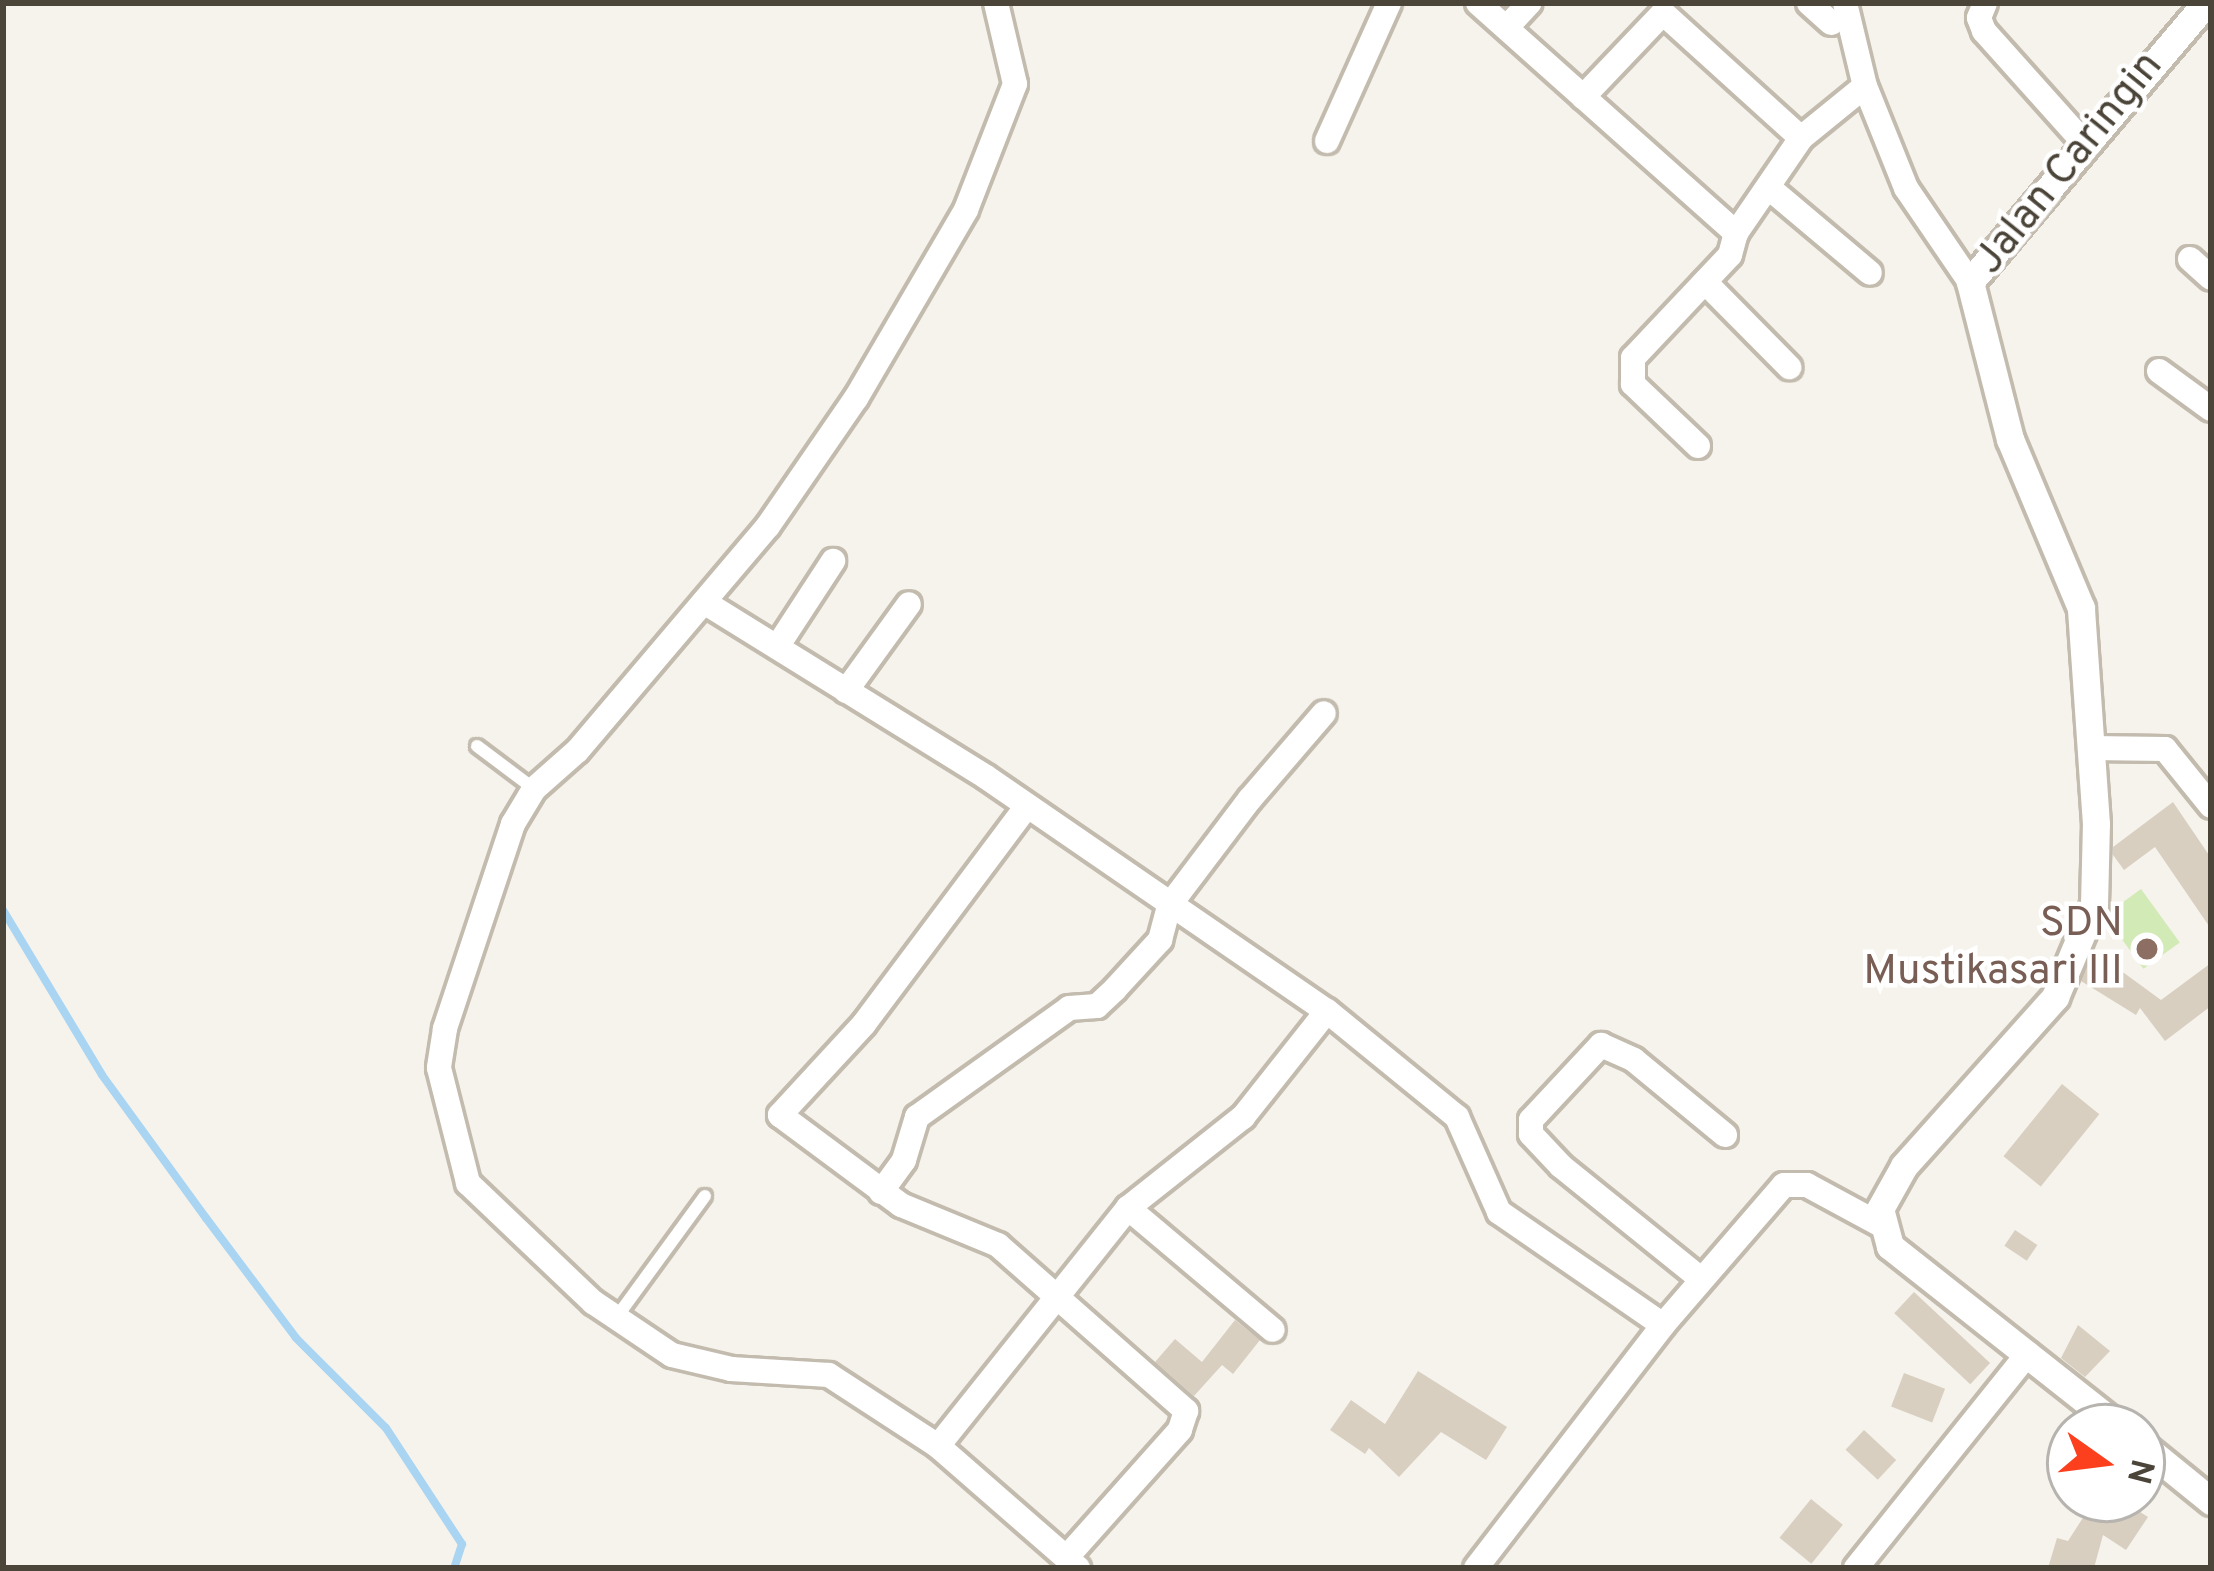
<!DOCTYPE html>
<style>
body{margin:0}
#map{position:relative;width:2214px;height:1571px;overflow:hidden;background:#f6f3ec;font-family:Overpass,sans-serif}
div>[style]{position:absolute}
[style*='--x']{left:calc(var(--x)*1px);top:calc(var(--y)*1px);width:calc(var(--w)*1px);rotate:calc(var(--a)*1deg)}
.green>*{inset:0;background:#d2eab5;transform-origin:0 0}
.stream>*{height:8px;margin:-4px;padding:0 4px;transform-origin:4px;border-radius:4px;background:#a9d4f2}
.building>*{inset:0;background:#d8cfc1;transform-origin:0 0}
.roads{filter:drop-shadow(3px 0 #c2bbae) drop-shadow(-3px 0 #c2bbae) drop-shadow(0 3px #c2bbae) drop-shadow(0 -3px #c2bbae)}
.service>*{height:12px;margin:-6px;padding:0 6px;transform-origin:6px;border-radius:6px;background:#fff}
.minor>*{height:24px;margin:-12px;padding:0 12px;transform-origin:12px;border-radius:12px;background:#fff}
.tertiary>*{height:27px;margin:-13.5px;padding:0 13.5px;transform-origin:13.5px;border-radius:13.5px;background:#fff}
.dots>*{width:33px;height:33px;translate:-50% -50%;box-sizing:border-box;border:6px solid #fff;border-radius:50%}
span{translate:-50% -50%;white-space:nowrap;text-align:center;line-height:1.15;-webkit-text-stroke:9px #fff;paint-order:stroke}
.street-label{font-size:42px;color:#4b4439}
.education-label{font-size:42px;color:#785e54}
.right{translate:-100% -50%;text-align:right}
.frame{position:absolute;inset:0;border:6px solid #4b4439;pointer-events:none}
.north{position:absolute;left:2046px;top:1403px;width:120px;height:120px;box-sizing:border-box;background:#fff;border:3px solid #b7b4b0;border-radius:50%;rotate:104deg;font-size:33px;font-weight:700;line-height:48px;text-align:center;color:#4b4439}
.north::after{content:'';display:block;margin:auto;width:42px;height:54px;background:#fc3f1d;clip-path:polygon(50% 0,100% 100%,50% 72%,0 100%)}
</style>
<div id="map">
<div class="green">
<div style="left:2141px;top:889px;width:66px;height:45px;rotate:54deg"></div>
</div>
<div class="stream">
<div style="--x:3;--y:910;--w:192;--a:59"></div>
<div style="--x:102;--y:1075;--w:177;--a:54"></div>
<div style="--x:206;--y:1218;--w:150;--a:53.1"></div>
<div style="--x:296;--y:1338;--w:127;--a:45"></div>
<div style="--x:386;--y:1428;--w:139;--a:56.8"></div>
<div style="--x:462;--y:1544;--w:25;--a:108"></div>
</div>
<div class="building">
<div style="clip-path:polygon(2173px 802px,2211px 858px,2211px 929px,2155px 847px,2124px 870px,2113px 855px,2113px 847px)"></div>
<div style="clip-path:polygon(2094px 951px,2161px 1000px,2211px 963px,2211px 1006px,2165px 1041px,2140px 1008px,2136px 1015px,2081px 981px)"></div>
<div style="left:2062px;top:1084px;width:48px;height:93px;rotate:39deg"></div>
<div style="left:2015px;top:1230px;width:27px;height:19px;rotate:34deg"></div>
<div style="left:1914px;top:1292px;width:104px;height:29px;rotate:43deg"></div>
<div style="clip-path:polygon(1235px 1320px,1260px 1340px,1233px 1374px,1222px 1365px,1194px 1396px,1155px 1362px,1175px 1339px,1202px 1362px)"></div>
<div style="clip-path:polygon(2078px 1325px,2110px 1351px,2085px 1377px,2061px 1358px)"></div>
<div style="clip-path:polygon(1418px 1371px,1507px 1427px,1486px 1460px,1441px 1432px,1399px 1477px,1369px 1448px,1365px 1454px,1330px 1430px,1351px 1400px,1385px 1424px)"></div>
<div style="left:1904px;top:1373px;width:44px;height:36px;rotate:21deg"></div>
<div style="left:1864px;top:1430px;width:44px;height:27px;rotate:43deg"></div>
<div style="left:1811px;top:1499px;width:41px;height:50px;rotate:39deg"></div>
<div style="clip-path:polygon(2095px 1499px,2120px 1499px,2148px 1517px,2126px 1550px,2103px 1535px,2094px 1568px,2048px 1568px,2057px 1538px,2068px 1541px)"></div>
</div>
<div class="roads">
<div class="service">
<div style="--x:477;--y:746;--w:70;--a:36.9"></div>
<div style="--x:616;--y:1318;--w:151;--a:-53.9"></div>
</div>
<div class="minor">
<div style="--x:996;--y:3;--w:83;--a:76.8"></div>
<div style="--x:1015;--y:84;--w:135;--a:111.3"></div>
<div style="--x:966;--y:210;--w:218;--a:120.3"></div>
<div style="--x:856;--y:398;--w:155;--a:124.5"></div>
<div style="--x:768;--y:526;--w:295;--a:130.3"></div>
<div style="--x:577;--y:751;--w:57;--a:138.5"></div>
<div style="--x:534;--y:789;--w:41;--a:121"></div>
<div style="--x:513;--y:824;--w:216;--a:108.4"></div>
<div style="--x:445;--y:1029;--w:39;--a:99"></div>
<div style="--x:439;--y:1068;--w:119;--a:75.8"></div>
<div style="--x:468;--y:1183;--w:173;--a:43.6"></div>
<div style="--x:593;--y:1302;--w:95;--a:33.9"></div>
<div style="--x:672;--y:1355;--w:61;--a:13.3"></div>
<div style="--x:731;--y:1369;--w:98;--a:3.5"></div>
<div style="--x:829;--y:1375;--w:130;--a:33.1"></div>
<div style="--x:938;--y:1446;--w:186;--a:41.1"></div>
<div style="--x:1478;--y:3;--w:346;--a:41.7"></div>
<div style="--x:1809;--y:3;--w:30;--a:42"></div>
<div style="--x:1845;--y:3;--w:85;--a:76.5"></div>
<div style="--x:1865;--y:86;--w:110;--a:68.1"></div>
<div style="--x:1906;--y:188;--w:114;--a:55.8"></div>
<div style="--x:1985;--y:3;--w:16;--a:112"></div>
<div style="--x:1979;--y:18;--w:14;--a:69"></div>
<div style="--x:1984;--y:31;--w:152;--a:48.2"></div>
<div style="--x:1507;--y:27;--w:33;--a:-47"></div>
<div style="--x:1583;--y:97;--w:116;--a:-46.4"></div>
<div style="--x:1663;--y:13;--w:186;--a:42.2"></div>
<div style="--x:1327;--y:141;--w:151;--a:-65.8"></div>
<div style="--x:1768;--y:187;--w:133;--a:40.1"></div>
<div style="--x:2190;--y:259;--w:28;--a:42"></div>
<div style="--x:1705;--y:282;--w:120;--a:45.3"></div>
<div style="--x:2159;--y:371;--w:64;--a:36.2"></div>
<div style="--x:1698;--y:446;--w:90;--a:-136.4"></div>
<div style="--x:1633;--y:384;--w:26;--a:-90"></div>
<div style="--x:1633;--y:358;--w:141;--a:-46.7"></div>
<div style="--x:1730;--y:255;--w:23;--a:-75"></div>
<div style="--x:1736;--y:233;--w:115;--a:-55.6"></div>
<div style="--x:1801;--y:138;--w:82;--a:-39.1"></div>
<div style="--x:704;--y:602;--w:332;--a:31.8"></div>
<div style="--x:986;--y:777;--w:414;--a:34.5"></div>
<div style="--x:1327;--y:1011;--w:168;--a:39.2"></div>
<div style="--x:1457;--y:1117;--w:104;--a:66.1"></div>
<div style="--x:1499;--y:1212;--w:199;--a:34.6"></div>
<div style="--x:777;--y:647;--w:103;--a:-56.9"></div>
<div style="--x:846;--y:691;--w:107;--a:-54.1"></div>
<div style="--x:2091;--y:748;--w:74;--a:0.8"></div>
<div style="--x:2165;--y:749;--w:73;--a:51.1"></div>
<div style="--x:1027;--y:806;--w:272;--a:126.8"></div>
<div style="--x:864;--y:1024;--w:124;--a:132.7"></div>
<div style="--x:780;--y:1115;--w:151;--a:36.6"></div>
<div style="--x:901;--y:1205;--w:105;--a:22.4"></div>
<div style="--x:998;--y:1245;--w:251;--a:41.4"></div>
<div style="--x:1186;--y:1411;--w:20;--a:108"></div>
<div style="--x:1180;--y:1430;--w:170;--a:131.7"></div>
<div style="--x:881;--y:1192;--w:39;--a:-54"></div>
<div style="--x:904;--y:1160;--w:45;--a:-73.2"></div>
<div style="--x:917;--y:1117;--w:187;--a:-35.6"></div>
<div style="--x:1069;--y:1008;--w:28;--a:-4"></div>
<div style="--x:1097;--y:1006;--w:25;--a:-43"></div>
<div style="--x:1115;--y:989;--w:67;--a:-47.4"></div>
<div style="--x:1160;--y:940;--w:35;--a:-75"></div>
<div style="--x:1169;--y:906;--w:134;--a:-52.9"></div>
<div style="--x:1250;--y:799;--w:113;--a:-49.3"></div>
<div style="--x:1128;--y:1208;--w:189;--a:40.1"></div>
<div style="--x:1701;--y:1279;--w:180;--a:-141.1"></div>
<div style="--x:1561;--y:1166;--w:44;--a:-133.2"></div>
<div style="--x:1531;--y:1134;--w:14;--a:-90"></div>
<div style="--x:1531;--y:1120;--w:103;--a:-47"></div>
<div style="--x:1601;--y:1045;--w:36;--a:24"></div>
<div style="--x:1634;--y:1060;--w:118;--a:39.5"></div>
<div style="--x:938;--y:1446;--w:305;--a:-51.4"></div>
<div style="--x:1128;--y:1208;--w:147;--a:-38.4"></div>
<div style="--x:1243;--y:1117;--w:135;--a:-51.6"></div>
<div style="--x:1476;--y:1568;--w:307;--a:-52.4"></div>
<div style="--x:1663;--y:1325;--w:185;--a:-49.2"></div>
<div style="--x:1784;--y:1185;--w:23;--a:0"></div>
<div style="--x:1807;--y:1185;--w:82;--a:28.4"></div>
<div style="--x:1856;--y:1568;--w:275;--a:-51.3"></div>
</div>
<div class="tertiary">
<div style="--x:2119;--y:1427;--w:292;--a:-141.7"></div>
<div style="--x:1890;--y:1246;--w:38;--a:-105"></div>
<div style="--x:1880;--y:1209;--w:49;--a:-60.8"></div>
<div style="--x:1904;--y:1166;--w:227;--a:-48.2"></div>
<div style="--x:2055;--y:997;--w:101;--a:-67.2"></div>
<div style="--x:2094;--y:904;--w:80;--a:-88.6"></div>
<div style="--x:2096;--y:824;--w:217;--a:-94"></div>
<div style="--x:2081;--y:608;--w:183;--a:-112.8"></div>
<div style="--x:2010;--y:439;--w:162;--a:-104.3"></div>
<div style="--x:1970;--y:282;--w:365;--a:-49.8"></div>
<div style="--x:2142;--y:1445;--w:89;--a:39.1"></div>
</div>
</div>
<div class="dots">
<div style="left:2147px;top:949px;background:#8d6e63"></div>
</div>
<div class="street-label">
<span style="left:2070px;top:164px;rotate:-51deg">Jalan Caringin</span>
</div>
<div class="education-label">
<span class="right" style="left:2123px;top:949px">SDN<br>Mustikasari III</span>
</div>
<div class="frame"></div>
<div class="north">N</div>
</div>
